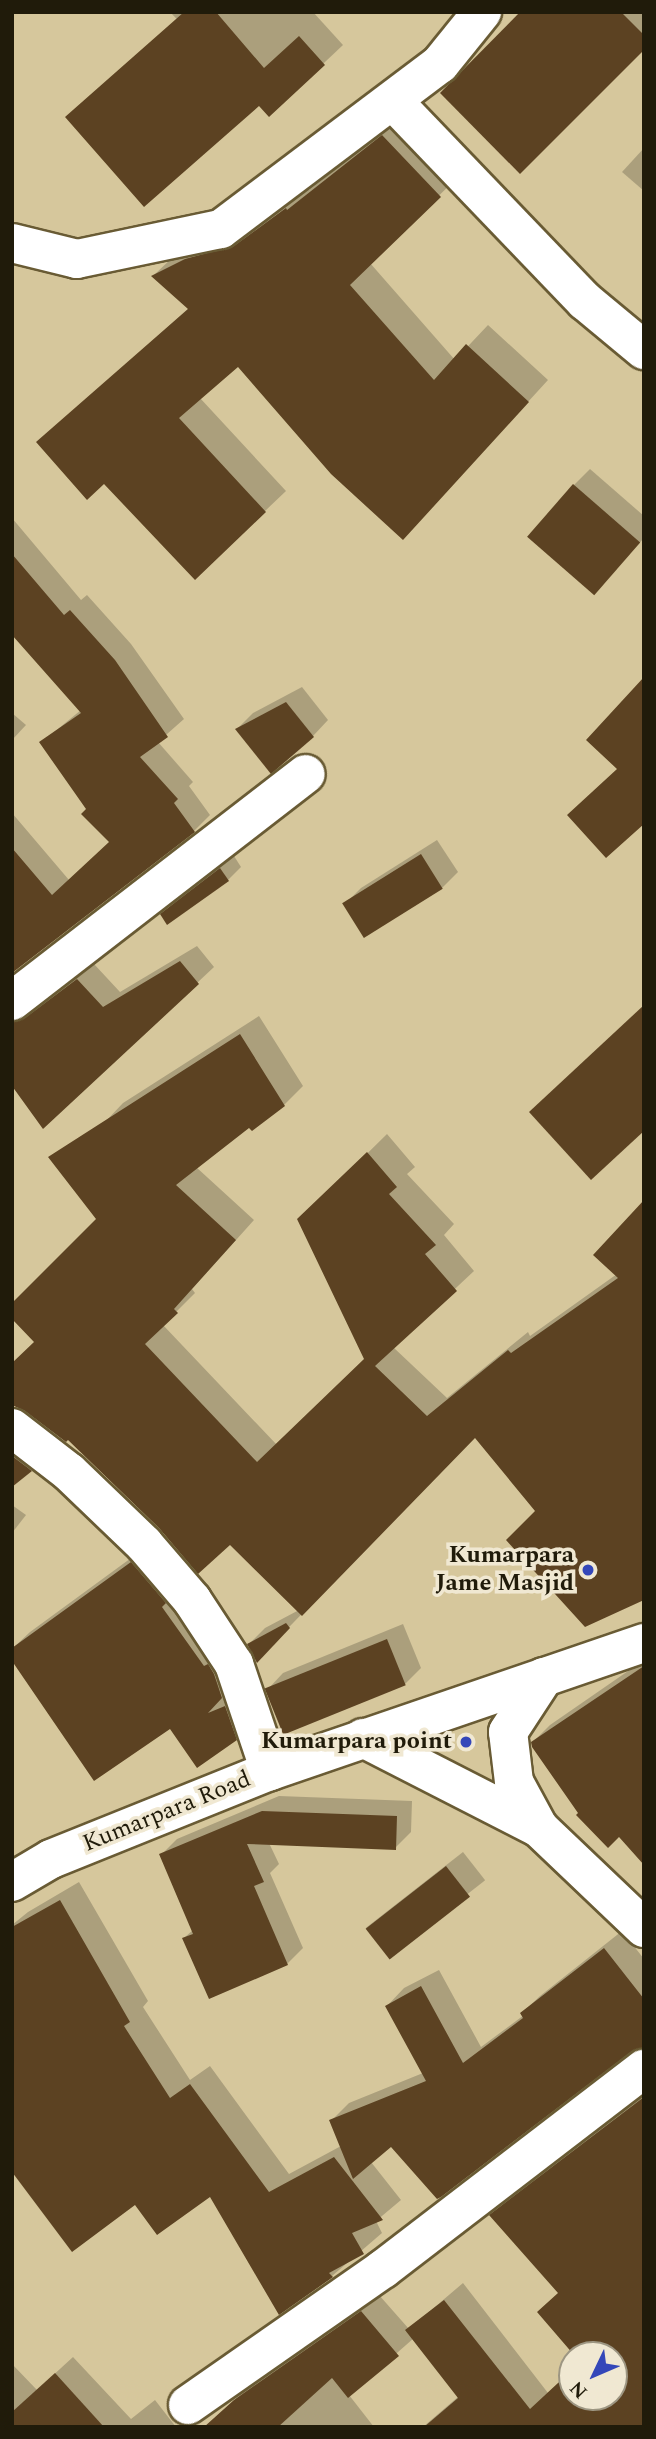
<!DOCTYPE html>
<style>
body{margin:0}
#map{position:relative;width:656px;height:2439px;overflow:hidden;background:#d6c79c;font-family:Spectral,serif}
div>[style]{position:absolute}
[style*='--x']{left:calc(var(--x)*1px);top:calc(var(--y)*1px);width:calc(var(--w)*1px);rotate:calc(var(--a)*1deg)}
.shadow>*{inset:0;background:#0003;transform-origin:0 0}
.building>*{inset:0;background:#5c4222;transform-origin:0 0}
.roads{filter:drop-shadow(2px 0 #695b34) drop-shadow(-2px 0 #695b34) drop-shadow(0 2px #695b34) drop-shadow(0 -2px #695b34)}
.minor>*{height:38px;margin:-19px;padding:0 19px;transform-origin:19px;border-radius:19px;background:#fff}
.primary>*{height:38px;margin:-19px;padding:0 19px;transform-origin:19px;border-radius:19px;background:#fff}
.dots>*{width:19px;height:19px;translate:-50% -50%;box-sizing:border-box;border:4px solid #f0e8d2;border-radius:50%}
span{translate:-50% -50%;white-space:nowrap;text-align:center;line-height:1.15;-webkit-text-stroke:7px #f0e8d2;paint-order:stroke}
.poi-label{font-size:24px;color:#201b0a;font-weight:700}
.right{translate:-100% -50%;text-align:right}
.street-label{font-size:24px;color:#201b0a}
.frame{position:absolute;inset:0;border:14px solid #201b0a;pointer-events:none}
.north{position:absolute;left:558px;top:2341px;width:70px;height:70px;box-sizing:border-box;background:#f0e8d2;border:2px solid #9d9682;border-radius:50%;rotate:226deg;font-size:19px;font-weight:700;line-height:28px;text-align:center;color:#201b0a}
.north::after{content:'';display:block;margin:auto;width:24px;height:32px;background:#3447b9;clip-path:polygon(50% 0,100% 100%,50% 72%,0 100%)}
</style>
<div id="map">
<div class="shadow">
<div style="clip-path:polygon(170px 12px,313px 12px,343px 45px,269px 115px)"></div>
<div style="clip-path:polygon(523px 12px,644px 12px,644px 48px)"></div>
<div style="clip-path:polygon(403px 116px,460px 175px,370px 263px,455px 360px,488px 325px,548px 380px,423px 517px,238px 364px,200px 398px,286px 491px,265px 511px,104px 482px,39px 442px,189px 308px,153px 276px,174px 256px,207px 239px,257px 226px,307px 188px,309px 190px)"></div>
<div style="clip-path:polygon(644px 148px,644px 191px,622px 172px)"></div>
<div style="clip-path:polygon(590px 469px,644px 516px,644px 538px,594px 593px,574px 485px)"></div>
<div style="clip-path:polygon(12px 518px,81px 600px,87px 595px,131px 644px,184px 719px,158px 742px,193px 782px,189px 786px,210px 815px,194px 831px,12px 971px,12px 813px,69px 880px,111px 842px,42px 742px,81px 710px,12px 632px)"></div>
<div style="clip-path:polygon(302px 687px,328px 720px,313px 736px,237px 729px,253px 713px)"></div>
<div style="clip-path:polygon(12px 713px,26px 725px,12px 740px)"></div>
<div style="clip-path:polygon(437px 840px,458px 872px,442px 888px,366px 936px,345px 904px,361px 888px)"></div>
<div style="clip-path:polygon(234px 856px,241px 867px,228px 880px,168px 922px,162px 915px,175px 901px)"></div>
<div style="clip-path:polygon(197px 946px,214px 967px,197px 983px,12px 1083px,12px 999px,33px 1007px,43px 1003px,94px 964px,120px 992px)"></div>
<div style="clip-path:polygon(259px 1016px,303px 1086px,284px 1105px,252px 1129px,249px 1125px,196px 1167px,254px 1220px,192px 1289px,195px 1293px,163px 1325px,277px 1445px,366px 1359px,319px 1201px,387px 1134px,415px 1167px,407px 1174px,454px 1224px,444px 1235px,474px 1271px,393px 1347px,447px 1398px,528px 1332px,530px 1336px,617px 1274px,644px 1204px,538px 1511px,475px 1436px,257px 1660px,249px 1644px,265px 1628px,299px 1610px,230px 1543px,161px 1527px,68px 1438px,149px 1169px,105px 1122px,123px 1103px)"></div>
<div style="clip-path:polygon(12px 1430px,45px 1455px,12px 1484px)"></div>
<div style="clip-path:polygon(12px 1505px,26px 1515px,12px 1533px)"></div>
<div style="clip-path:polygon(153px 1542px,243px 1675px,223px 1695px,246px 1686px,257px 1718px,235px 1739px,170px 1727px,12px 1649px,30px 1632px)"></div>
<div style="clip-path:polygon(403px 1624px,421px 1668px,405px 1684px,268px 1689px,283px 1673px)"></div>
<div style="clip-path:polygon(644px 1660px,644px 1862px,619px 1834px,580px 1813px,533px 1742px,550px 1725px)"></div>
<div style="clip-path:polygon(279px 1796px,412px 1801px,411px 1832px,395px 1848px,269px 1843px,279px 1864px,270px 1873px,303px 1948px,287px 1964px,184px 1938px,193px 1930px,161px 1855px,177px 1839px)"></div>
<div style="left:463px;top:1852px;width:36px;height:123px;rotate:52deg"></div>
<div style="clip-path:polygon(79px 1882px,148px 2001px,143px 2007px,190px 2080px,210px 2066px,289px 2174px,341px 2146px,331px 2121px,349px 2103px,423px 2073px,387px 2006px,404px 1988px,439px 1970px,481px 2047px,524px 2015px,522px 2013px,540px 1996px,622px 1931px,644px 1959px,644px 2046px,392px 2145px,371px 2162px,401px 2200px,376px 2221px,382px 2233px,332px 2276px,211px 2195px,136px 2203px,12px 2169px,12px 1925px,28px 1912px)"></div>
<div style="clip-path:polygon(644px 2095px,644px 2427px,423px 2427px,459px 2396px,414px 2338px,349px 2395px,374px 2427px,205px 2427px,253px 2383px,379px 2295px,409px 2329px,463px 2283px,548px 2393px,572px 2371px,572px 2397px,614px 2397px,614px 2355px,577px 2355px,560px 2292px,492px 2215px,509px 2198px)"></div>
<div style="clip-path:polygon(73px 2357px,131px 2419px,155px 2400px,176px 2427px,12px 2427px,12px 2364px,37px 2390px)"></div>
</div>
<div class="building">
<div style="clip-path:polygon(184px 12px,216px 12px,264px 68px,299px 36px,325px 65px,269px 117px,259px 106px,144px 207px,65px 117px)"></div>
<div style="clip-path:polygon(520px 12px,621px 12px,644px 35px,644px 50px,520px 174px,440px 93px)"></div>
<div style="clip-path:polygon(382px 135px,441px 197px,350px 285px,434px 380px,466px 344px,529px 402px,403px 540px,331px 474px,238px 367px,179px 418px,266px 512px,195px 580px,104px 484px,87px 500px,36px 442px,188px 309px,151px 276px,185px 259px,234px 246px,286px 208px,287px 210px)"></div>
<div style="left:573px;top:484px;width:89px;height:70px;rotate:41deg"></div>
<div style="clip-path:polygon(12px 554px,64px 615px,70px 610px,115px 660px,168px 737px,140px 757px,178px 799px,174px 803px,195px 832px,12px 973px,12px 848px,52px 895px,109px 842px,81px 814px,86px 809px,39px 742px,81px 713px,12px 635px)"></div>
<div style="clip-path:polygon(644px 677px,644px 824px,606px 858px,567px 815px,617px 769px,586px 740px)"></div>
<div style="clip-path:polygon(286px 702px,314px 737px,271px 774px,235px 729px)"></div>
<div style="left:421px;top:854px;width:41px;height:93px;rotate:58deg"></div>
<div style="clip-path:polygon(220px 868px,229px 881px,167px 925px,160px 914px)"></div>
<div style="clip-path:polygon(180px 961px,199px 984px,43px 1129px,12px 1086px,12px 1022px,25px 1018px,77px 979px,103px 1007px)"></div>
<div style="clip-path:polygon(644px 1005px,644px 1131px,591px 1180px,529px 1112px)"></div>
<div style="clip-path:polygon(240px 1034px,285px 1106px,252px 1131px,249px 1128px,176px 1185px,236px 1240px,174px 1309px,178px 1313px,145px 1344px,257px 1462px,364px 1359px,297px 1219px,367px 1152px,397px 1187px,389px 1194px,436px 1245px,425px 1254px,457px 1291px,375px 1366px,427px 1416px,508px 1350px,511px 1353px,618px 1278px,593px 1255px,644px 1200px,644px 1600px,585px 1627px,506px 1540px,535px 1511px,475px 1438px,302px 1616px,230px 1545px,198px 1574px,159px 1528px,68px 1440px,66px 1442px,25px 1411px,12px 1405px,12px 1363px,34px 1342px,12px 1319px,12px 1303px,96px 1219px,48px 1157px)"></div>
<div style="clip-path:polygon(12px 1456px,32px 1471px,12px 1487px)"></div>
<div style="clip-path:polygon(131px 1562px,166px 1603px,162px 1607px,204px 1666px,208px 1664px,214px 1674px,222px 1698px,208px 1713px,225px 1706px,237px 1740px,197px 1768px,170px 1729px,94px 1781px,12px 1661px,12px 1648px)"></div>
<div style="clip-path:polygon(286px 1623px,290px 1628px,257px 1663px,247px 1644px)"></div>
<div style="left:387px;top:1639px;width:50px;height:132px;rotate:68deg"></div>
<div style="clip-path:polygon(644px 1666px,644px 1865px,619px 1837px,608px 1848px,576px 1815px,578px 1813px,532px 1747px,531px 1742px)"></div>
<div style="clip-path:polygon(262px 1811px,397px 1816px,396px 1850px,247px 1844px,264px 1882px,254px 1886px,288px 1965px,209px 1999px,182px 1938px,193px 1934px,159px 1854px)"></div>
<div style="left:446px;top:1866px;width:39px;height:102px;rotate:52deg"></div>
<div style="clip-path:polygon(60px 1900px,130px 2022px,124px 2026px,170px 2098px,190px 2084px,269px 2192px,334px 2157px,383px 2220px,352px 2233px,364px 2254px,329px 2273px,333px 2277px,279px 2315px,210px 2197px,157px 2235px,135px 2205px,72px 2252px,12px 2172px,12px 1927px)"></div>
<div style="clip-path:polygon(604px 1948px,644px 1999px,644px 2048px,631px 2052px,441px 2197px,437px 2199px,391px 2147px,353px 2179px,329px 2120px,426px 2081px,385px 2006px,421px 1986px,463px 2063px,523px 2018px,520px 2013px)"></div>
<div style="clip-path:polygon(644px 2097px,644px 2427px,424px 2427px,458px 2398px,405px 2330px,444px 2300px,530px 2409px,572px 2370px,572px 2397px,614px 2397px,614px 2355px,574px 2355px,537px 2312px,558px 2293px,489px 2215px)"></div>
<div style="clip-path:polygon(361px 2311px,399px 2356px,348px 2398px,332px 2378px,278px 2427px,204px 2427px,234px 2400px)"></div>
<div style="clip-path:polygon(55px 2373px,104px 2427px,12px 2427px,12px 2412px)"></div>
</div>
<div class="roads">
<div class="minor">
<div style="--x:393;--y:101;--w:277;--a:46.2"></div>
<div style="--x:585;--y:301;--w:77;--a:39.7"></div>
<div style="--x:12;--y:243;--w:67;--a:13.8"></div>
<div style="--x:77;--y:259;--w:147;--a:-11.8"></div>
<div style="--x:221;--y:229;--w:274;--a:-37"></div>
<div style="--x:440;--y:64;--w:67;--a:-51.1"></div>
<div style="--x:12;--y:1001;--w:371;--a:-37.7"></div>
<div style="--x:12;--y:1428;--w:72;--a:37.7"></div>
<div style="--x:69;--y:1472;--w:104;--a:43.8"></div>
<div style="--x:144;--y:1544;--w:74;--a:49.4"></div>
<div style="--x:192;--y:1600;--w:77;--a:56.7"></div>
<div style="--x:234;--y:1664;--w:113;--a:71.4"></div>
<div style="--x:188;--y:2405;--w:238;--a:-34.9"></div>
<div style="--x:383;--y:2269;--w:329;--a:-37.5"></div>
</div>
<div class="primary">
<div style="--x:363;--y:1738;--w:198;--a:27.1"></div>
<div style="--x:539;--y:1828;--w:145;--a:43.6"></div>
<div style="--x:539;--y:1828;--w:52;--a:-118.5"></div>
<div style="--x:514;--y:1782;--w:50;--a:-96.8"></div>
<div style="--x:508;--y:1732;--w:66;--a:-56.8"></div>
<div style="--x:12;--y:1882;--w:45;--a:-30.5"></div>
<div style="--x:51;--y:1859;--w:236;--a:-21.9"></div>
<div style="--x:270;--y:1771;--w:395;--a:-18.9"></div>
</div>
</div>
<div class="dots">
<div style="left:588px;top:1570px;background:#3447b9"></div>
<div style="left:466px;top:1742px;background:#3447b9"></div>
</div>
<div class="poi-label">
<span class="right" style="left:574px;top:1570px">Kumarpara<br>Jame Masjid</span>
<span class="right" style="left:452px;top:1742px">Kumarpara point</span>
</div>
<div class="street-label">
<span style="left:167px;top:1812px;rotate:-22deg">Kumarpara Road</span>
</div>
<div class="frame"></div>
<div class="north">N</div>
</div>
